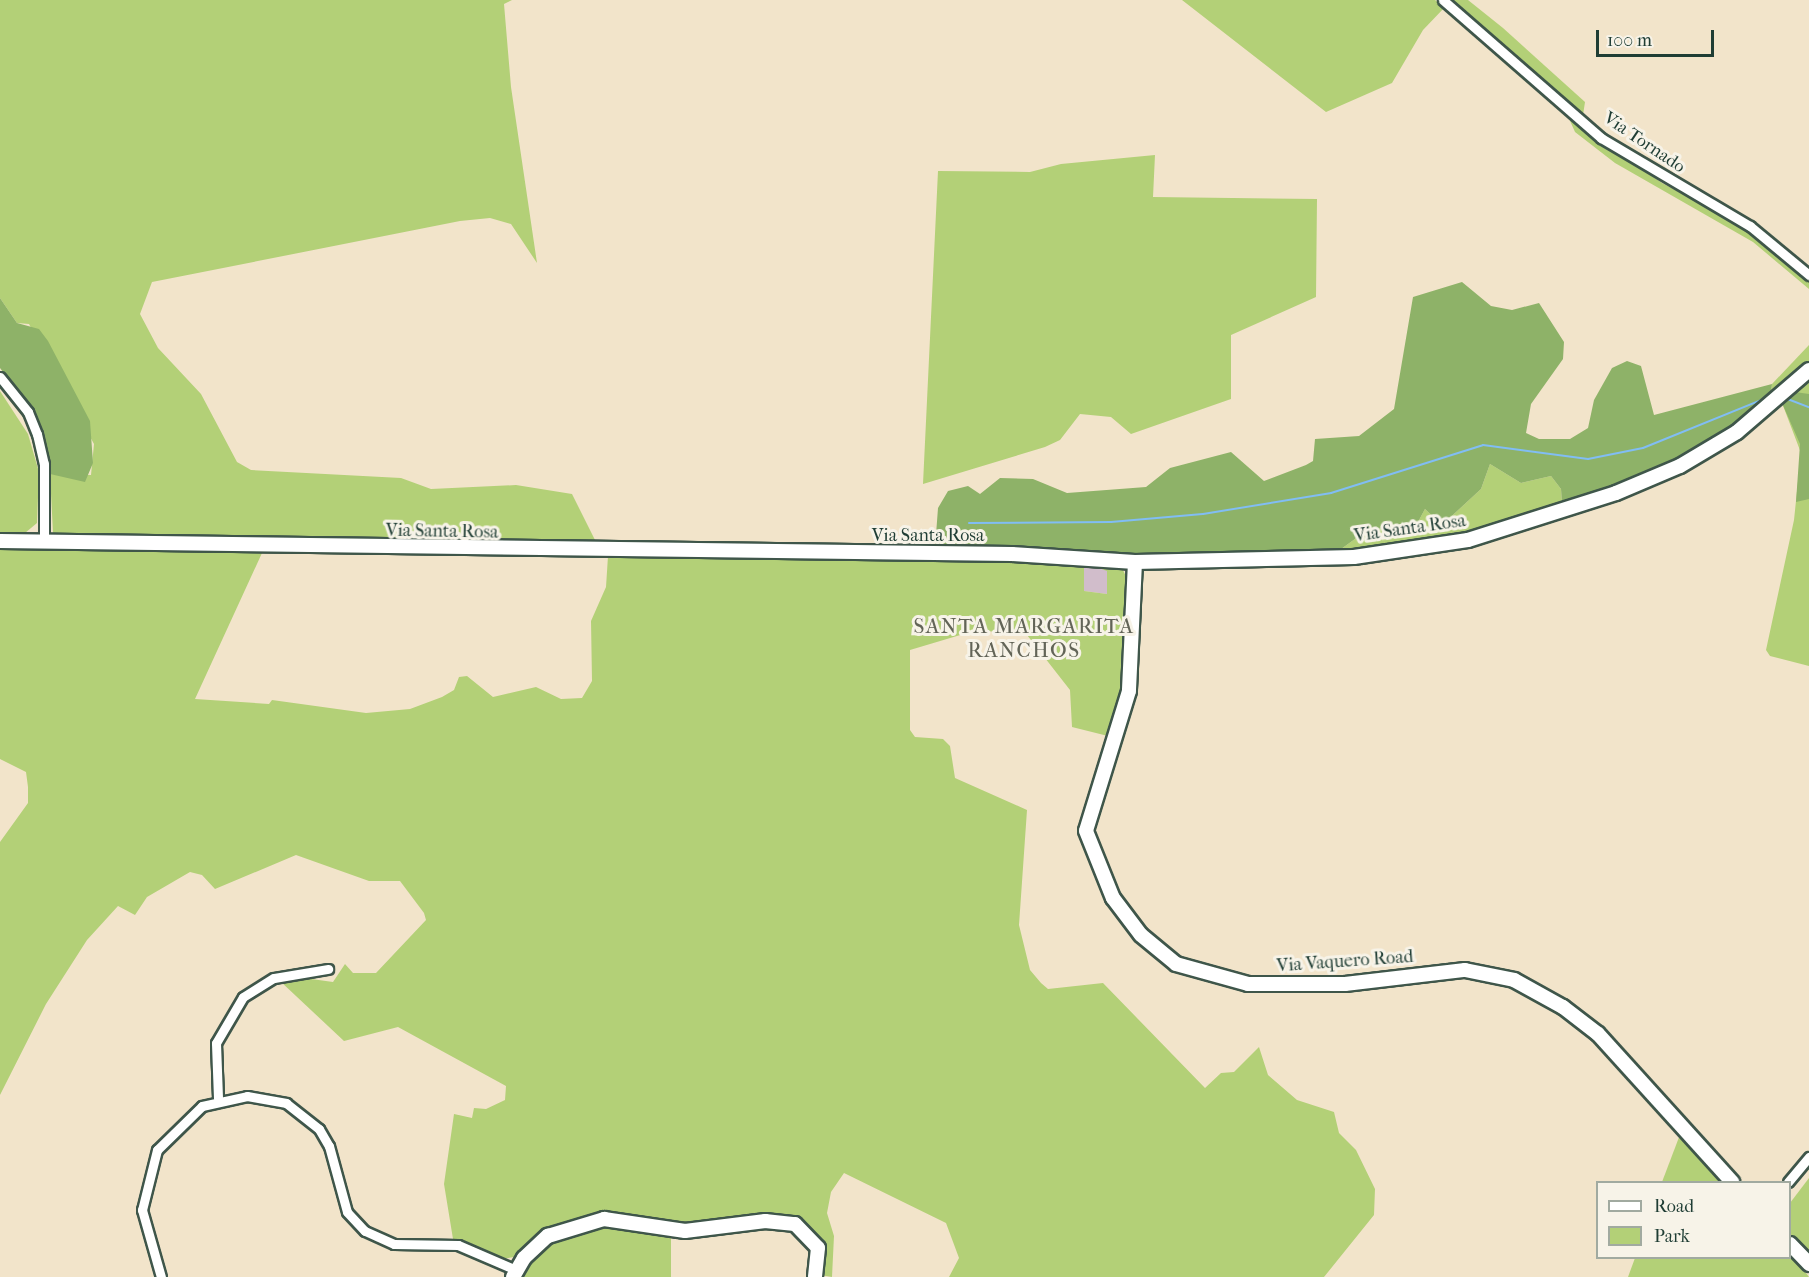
<!DOCTYPE html>
<style>
body{margin:0}
#map{position:relative;width:1809px;height:1277px;overflow:hidden;background:#f2e4ca;font-family:"IM FELL French Canon",serif}
div>[style]{position:absolute}
[style*='--x']{left:calc(var(--x)*1px);top:calc(var(--y)*1px);width:calc(var(--w)*1px);rotate:calc(var(--a)*1deg)}
.industrial>*{inset:0;background:#d1bdcb}
.green>*{inset:0;background:#b3d077}
.forest>*{inset:0;background:#8eb268}
.stream>*{height:2px;margin:-1px;padding:0 1px;transform-origin:1px;border-radius:1px;background:#81bdf4}
.roads{filter:drop-shadow(2px 0 #3f564a) drop-shadow(-2px 0 #3f564a) drop-shadow(0 2px #3f564a) drop-shadow(0 -2px #3f564a)}
.street>*{height:9px;margin:-4.5px;padding:0 4.5px;transform-origin:4.5px;border-radius:4.5px;background:#fff}
.secondary>*{height:14px;margin:-7px;padding:0 7px;transform-origin:7px;border-radius:7px;background:#fff}
span{translate:-50% -50%;white-space:nowrap;text-align:center;line-height:1.15;-webkit-text-stroke:6px #f7f3e8;paint-order:stroke}
.street-label{font-size:18px;color:#1f3d34}
.quarter-label{font-size:21px;color:#626457;letter-spacing:1.5px}
.legend{position:absolute;left:1596px;top:1181px;width:195px;height:78px;box-sizing:border-box;background:#f7f3e8;border:2px solid #a1aaa0;margin:0;padding:8px 10px;list-style:none;font-size:18px;color:#1f3d34}
.legend li{display:flex;align-items:center;gap:12px;height:30px}
.legend b{width:30px;border:2px solid #a1aaa0}
.scale{position:absolute;left:1596px;top:30px;width:118px;height:27px;box-sizing:border-box;border:3px solid #1f3d34;border-top:0;padding-left:8px;font-size:18px;line-height:21px;white-space:nowrap;color:#1f3d34;-webkit-text-stroke:4px #f7f3e8;paint-order:stroke}
</style>
<div id="map">
<div class="industrial">
<div style="clip-path:polygon(1084px 566px,1107px 570px,1107px 594px,1084px 591px)"></div>
</div>
<div class="green">
<div style="clip-path:polygon(0 0,512px 0,504px 4px,511px 87px,537px 263px,511px 224px,490px 218px,460px 221px,152px 282px,140px 314px,158px 348px,201px 394px,237px 462px,251px 470px,401px 478px,431px 489px,516px 485px,572px 494px,598px 546px,53px 533px,50px 474px,91px 475px,94px 444px,29px 324px,17px 323px,0 298px)"></div>
<div style="clip-path:polygon(1182px 0,1435px 0,1445px 7px,1423px 30px,1392px 83px,1326px 112px)"></div>
<div style="clip-path:polygon(1451px 0,1468px 0,1503px 28px,1585px 102px,1583px 115px)"></div>
<div style="clip-path:polygon(1567px 114px,1662px 183px,1747px 228px,1798px 268px,1809px 280px,1809px 289px,1753px 242px,1615px 163px,1575px 132px)"></div>
<div style="clip-path:polygon(1155px 155px,1153px 197px,1317px 199px,1316px 297px,1231px 335px,1231px 399px,1131px 434px,1111px 417px,1080px 414px,1060px 440px,1045px 447px,923px 484px,938px 171px,1030px 172px,1061px 164px)"></div>
<div style="clip-path:polygon(1809px 345px,1809px 362px,1770px 400px,1772px 384px)"></div>
<div style="clip-path:polygon(1809px 376px,1809px 666px,1770px 656px,1766px 650px,1794px 520px,1801px 453px,1782px 403px)"></div>
<div style="clip-path:polygon(0 391px,28px 434px,39px 472px,37px 523px,25px 533px,0 533px)"></div>
<div style="clip-path:polygon(1490px 464px,1521px 483px,1551px 476px,1561px 489px,1562px 503px,1439px 543px,1337px 552px,1366px 531px,1418px 522px,1425px 509px,1442px 525px,1481px 489px)"></div>
<div style="clip-path:polygon(0 546px,262px 553px,195px 699px,269px 704px,272px 700px,366px 713px,410px 709px,442px 697px,454px 690px,459px 677px,467px 676px,493px 697px,536px 687px,561px 699px,582px 698px,592px 681px,591px 621px,606px 587px,608px 556px,1057px 563px,1084px 566px,1084px 591px,1107px 594px,1107px 571px,1096px 567px,1123px 570px,1128px 581px,1125px 668px,1112px 737px,1072px 727px,1070px 690px,1027px 635px,977px 630px,910px 650px,910px 730px,915px 737px,943px 739px,950px 746px,955px 778px,1027px 810px,1019px 925px,1030px 970px,1041px 983px,1048px 989px,1103px 983px,1205px 1088px,1221px 1073px,1234px 1072px,1259px 1047px,1268px 1075px,1297px 1100px,1334px 1112px,1339px 1133px,1356px 1150px,1375px 1189px,1374px 1215px,1324px 1277px,949px 1277px,959px 1258px,946px 1223px,844px 1173px,831px 1192px,827px 1213px,834px 1236px,832px 1277px,820px 1275px,821px 1247px,803px 1223px,696px 1226px,592px 1214px,554px 1227px,520px 1256px,502px 1259px,453px 1239px,444px 1184px,454px 1114px,472px 1118px,474px 1108px,486px 1109px,505px 1100px,506px 1086px,398px 1027px,344px 1041px,280px 981px,297px 977px,333px 982px,345px 964px,353px 973px,376px 973px,426px 920px,424px 913px,400px 881px,369px 881px,296px 855px,215px 889px,202px 875px,190px 872px,147px 897px,135px 915px,118px 906px,87px 940px,46px 1004px,0 1095px,0 842px,28px 803px,28px 787px,26px 772px,0 759px)"></div>
<div style="clip-path:polygon(1681px 1132px,1727px 1182px,1662px 1182px)"></div>
<div style="clip-path:polygon(1809px 1178px,1809px 1258px,1790px 1238px,1790px 1203px)"></div>
<div style="clip-path:polygon(595px 1224px,671px 1235px,671px 1277px,518px 1277px,553px 1240px)"></div>
<div style="clip-path:polygon(1790px 1251px,1809px 1277px,1628px 1277px,1635px 1258px,1790px 1258px)"></div>
</div>
<div class="forest">
<div style="clip-path:polygon(1462px 282px,1491px 306px,1512px 310px,1539px 303px,1564px 342px,1563px 359px,1531px 404px,1526px 433px,1539px 439px,1570px 439px,1588px 428px,1594px 400px,1612px 368px,1627px 361px,1641px 366px,1654px 415px,1772px 384px,1770px 400px,1727px 433px,1644px 478px,1562px 503px,1561px 489px,1551px 476px,1521px 483px,1490px 464px,1481px 489px,1442px 525px,1425px 509px,1418px 522px,1366px 531px,1337px 552px,1140px 555px,935px 548px,938px 508px,948px 491px,968px 486px,980px 494px,1000px 478px,1033px 479px,1067px 493px,1146px 487px,1170px 468px,1231px 452px,1264px 481px,1306px 465px,1313px 461px,1315px 439px,1359px 436px,1394px 409px,1413px 297px)"></div>
<div style="clip-path:polygon(0 298px,17px 323px,39px 329px,48px 341px,90px 421px,93px 463px,85px 482px,50px 474px,34px 413px,0 368px)"></div>
<div style="clip-path:polygon(1795px 392px,1809px 394px,1809px 499px,1796px 502px,1800px 444px,1782px 403px)"></div>
</div>
<div class="stream">
<div style="--x:1785;--y:398;--w:26;--a:21"></div>
<div style="--x:969;--y:523;--w:142;--a:-0.4"></div>
<div style="--x:1111;--y:522;--w:92;--a:-5"></div>
<div style="--x:1203;--y:514;--w:130;--a:-9.3"></div>
<div style="--x:1331;--y:493;--w:159;--a:-17.5"></div>
<div style="--x:1483;--y:445;--w:106;--a:7.6"></div>
<div style="--x:1588;--y:459;--w:56;--a:-11.3"></div>
<div style="--x:1643;--y:448;--w:138;--a:-22.1"></div>
</div>
<div class="roads">
<div class="street">
<div style="--x:1443;--y:0;--w:210;--a:41.1"></div>
<div style="--x:1601;--y:138;--w:173;--a:30.6"></div>
<div style="--x:1750;--y:226;--w:77;--a:39.7"></div>
<div style="--x:0;--y:377;--w:45;--a:51.3"></div>
<div style="--x:28;--y:412;--w:24;--a:68"></div>
<div style="--x:37;--y:434;--w:31;--a:77"></div>
<div style="--x:44;--y:464;--w:77;--a:90"></div>
<div style="--x:218;--y:1098;--w:55;--a:-92.1"></div>
<div style="--x:216;--y:1043;--w:53;--a:-59.6"></div>
<div style="--x:243;--y:997;--w:36;--a:-32"></div>
<div style="--x:274;--y:978;--w:55;--a:-9.5"></div>
<div style="--x:1788;--y:1182;--w:33;--a:-50"></div>
<div style="--x:161;--y:1277;--w:70;--a:-105.8"></div>
<div style="--x:142;--y:1210;--w:62;--a:-76"></div>
<div style="--x:157;--y:1150;--w:63;--a:-44.4"></div>
<div style="--x:202;--y:1106;--w:46;--a:-12.5"></div>
<div style="--x:247;--y:1096;--w:40;--a:10"></div>
<div style="--x:286;--y:1103;--w:42;--a:38.2"></div>
<div style="--x:319;--y:1129;--w:20;--a:60"></div>
<div style="--x:329;--y:1146;--w:68;--a:74.7"></div>
<div style="--x:347;--y:1212;--w:26;--a:47"></div>
<div style="--x:365;--y:1231;--w:32;--a:24"></div>
<div style="--x:394;--y:1244;--w:64;--a:0.9"></div>
<div style="--x:458;--y:1245;--w:63;--a:23.3"></div>
</div>
<div class="secondary">
<div style="--x:0;--y:541;--w:1012;--a:0.74"></div>
<div style="--x:1012;--y:554;--w:123;--a:3.7"></div>
<div style="--x:1135;--y:562;--w:219;--a:-1.3"></div>
<div style="--x:1354;--y:557;--w:115;--a:-8.5"></div>
<div style="--x:1468;--y:540;--w:155;--a:-17.6"></div>
<div style="--x:1616;--y:493;--w:69;--a:-22.9"></div>
<div style="--x:1680;--y:466;--w:66;--a:-30.8"></div>
<div style="--x:1737;--y:432;--w:95;--a:-40.7"></div>
<div style="--x:1135;--y:562;--w:129;--a:92.7"></div>
<div style="--x:1129;--y:691;--w:146;--a:107.1"></div>
<div style="--x:1086;--y:831;--w:72;--a:68.1"></div>
<div style="--x:1113;--y:898;--w:46;--a:52.9"></div>
<div style="--x:1141;--y:935;--w:45;--a:39.6"></div>
<div style="--x:1176;--y:964;--w:75;--a:15.5"></div>
<div style="--x:1248;--y:984;--w:97;--a:0"></div>
<div style="--x:1345;--y:984;--w:121;--a:-6.7"></div>
<div style="--x:1465;--y:970;--w:50;--a:11.5"></div>
<div style="--x:1514;--y:980;--w:56;--a:28.9"></div>
<div style="--x:1563;--y:1007;--w:44;--a:37.6"></div>
<div style="--x:1598;--y:1034;--w:200;--a:47.8"></div>
<div style="--x:1790;--y:1244;--w:28;--a:46"></div>
<div style="--x:513;--y:1277;--w:22;--a:-60"></div>
<div style="--x:524;--y:1258;--w:33;--a:-43"></div>
<div style="--x:548;--y:1236;--w:59;--a:-16.9"></div>
<div style="--x:604;--y:1219;--w:82;--a:8.4"></div>
<div style="--x:685;--y:1231;--w:81;--a:-7.1"></div>
<div style="--x:765;--y:1221;--w:30;--a:6"></div>
<div style="--x:795;--y:1224;--w:33;--a:46"></div>
<div style="--x:818;--y:1248;--w:29;--a:96"></div>
</div>
</div>
<div class="street-label">
<span style="left:1644px;top:143px;rotate:34deg">Via Tornado</span>
<span style="left:1410px;top:529px;rotate:-8deg">Via Santa Rosa</span>
<span style="left:442px;top:532px;rotate:1deg">Via Santa Rosa</span>
<span style="left:928px;top:536px">Via Santa Rosa</span>
<span style="left:1345px;top:962px;rotate:-4deg">Via Vaquero Road</span>
</div>
<div class="quarter-label">
<span style="left:1024px;top:638px">SANTA MARGARITA<br>RANCHOS</span>
</div>
<ul class="legend">
<li><b style="height:8px;background:#fff"></b>Road</li>
<li><b style="height:16px;background:#b3d077"></b>Park</li>
</ul>
<div class="scale">100 m</div>
</div>
